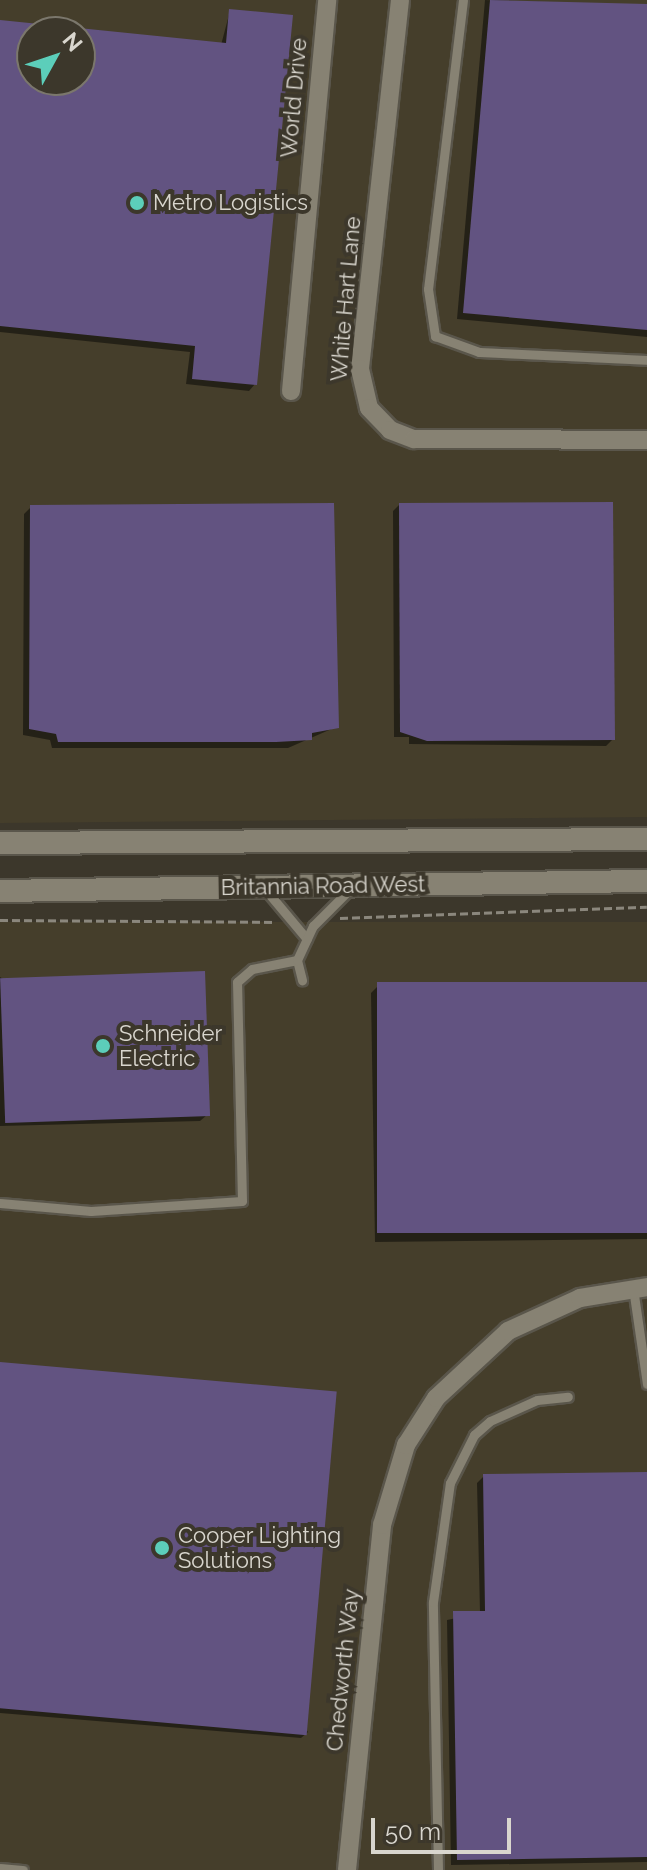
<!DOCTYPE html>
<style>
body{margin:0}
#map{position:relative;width:647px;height:1870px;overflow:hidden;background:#3c372b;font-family:Raleway,sans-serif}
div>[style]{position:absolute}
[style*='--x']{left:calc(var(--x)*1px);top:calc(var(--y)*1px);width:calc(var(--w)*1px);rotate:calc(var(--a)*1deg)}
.built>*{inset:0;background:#453e2b;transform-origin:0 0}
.shadow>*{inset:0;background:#0007}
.building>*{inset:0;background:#625381;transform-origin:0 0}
.path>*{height:3px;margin-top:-1.5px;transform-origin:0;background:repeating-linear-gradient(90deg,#8b877d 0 8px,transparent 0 12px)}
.roads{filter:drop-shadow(2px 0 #5a564b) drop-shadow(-2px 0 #5a564b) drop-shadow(0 2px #5a564b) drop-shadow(0 -2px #5a564b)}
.service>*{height:9px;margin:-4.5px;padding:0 4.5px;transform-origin:4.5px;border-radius:4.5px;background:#878273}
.minor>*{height:18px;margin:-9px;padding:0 9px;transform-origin:9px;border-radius:9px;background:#878273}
.secondary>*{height:22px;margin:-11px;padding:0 11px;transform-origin:11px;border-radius:11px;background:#878273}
.dots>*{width:22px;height:22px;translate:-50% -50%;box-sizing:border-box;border:4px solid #3c372b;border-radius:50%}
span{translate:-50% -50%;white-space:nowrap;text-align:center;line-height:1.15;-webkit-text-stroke:8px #3c372b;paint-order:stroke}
.street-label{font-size:22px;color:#d9d6ce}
.poi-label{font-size:22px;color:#d9d6ce}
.left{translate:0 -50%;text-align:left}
.north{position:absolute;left:16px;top:16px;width:80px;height:80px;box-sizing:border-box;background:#3c372b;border:2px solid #7b776c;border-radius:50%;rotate:50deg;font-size:22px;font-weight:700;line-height:32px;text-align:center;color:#d9d6ce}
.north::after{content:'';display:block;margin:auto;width:28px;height:36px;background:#5cceba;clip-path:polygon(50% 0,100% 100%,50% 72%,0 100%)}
.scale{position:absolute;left:371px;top:1818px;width:140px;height:36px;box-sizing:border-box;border:4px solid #d9d6ce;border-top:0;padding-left:10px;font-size:24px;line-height:28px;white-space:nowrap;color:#d9d6ce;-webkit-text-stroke:6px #3c372b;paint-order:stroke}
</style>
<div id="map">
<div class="built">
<div style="clip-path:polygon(evenodd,0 0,647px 0,647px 817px,0 823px,0 0,32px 32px,80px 32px,80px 80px,32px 80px,32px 32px)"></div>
<div style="left:647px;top:922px;width:948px;height:647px;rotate:90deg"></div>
</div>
<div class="shadow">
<div style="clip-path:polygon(485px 0,647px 6px,647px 337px,457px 319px)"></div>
<div style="clip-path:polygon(evenodd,230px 11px,255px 384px,249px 391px,186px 384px,190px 352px,0 332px,0 22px,221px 45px,230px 11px,32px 32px,80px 32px,80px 80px,32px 80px,32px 32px)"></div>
<div style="clip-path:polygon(399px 505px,613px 739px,606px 746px,409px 744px,409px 737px,394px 737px,393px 511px)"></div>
<div style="clip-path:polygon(31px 507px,336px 727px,288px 748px,52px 748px,50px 740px,23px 735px,24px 514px)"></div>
<div style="clip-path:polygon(0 977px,207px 1115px,200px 1121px,0 1126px)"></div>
<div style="clip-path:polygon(647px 984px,647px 1239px,375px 1242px,371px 993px,378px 986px)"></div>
<div style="clip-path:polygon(0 1364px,308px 1732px,301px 1738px,0 1713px)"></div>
<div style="clip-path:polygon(647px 1474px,647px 1862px,451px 1865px,447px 1620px,480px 1613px,477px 1483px,484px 1476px)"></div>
</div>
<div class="building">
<div style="clip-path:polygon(490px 0,647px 4px,647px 330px,463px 313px)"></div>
<div style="clip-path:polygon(evenodd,229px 9px,293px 15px,257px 385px,192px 379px,195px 346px,0 326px,0 20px,226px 43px,229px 9px,32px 32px,80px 32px,80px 80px,32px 80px,32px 32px)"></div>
<div style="clip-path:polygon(613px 502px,615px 740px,427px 741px,400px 732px,399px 503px)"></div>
<div style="clip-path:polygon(334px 503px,339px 728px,312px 733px,312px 740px,276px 742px,58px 742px,56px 734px,29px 729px,30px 505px)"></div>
<div style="left:205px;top:971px;width:145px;height:205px;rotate:88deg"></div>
<div style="left:647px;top:982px;width:251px;height:270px;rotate:90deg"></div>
<div style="left:0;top:1362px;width:338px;height:345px;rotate:5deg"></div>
<div style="clip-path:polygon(647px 1472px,647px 1857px,457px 1860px,453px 1611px,485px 1611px,483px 1474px)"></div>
</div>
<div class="path">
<div style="--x:340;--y:918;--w:307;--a:-2.1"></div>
<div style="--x:0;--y:920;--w:276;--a:0.4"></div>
</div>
<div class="roads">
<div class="service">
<div style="--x:463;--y:0;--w:291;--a:96.9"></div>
<div style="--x:428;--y:289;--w:48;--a:81.5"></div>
<div style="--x:435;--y:336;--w:47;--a:20"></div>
<div style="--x:479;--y:352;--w:168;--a:2.7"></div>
<div style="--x:265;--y:889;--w:65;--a:50"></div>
<div style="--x:297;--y:960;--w:21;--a:76"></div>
<div style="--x:0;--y:1203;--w:91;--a:5"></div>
<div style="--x:91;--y:1211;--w:151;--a:-3.8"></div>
<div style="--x:242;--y:1201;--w:219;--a:-91.3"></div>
<div style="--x:237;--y:982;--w:20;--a:-41"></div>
<div style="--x:252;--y:969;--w:46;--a:-11.3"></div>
<div style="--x:297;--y:960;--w:38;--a:-65"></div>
<div style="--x:313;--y:926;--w:49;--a:-45"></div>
<div style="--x:633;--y:1288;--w:97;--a:81.7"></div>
<div style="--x:0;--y:1868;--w:23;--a:5"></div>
<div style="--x:438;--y:1870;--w:268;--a:-91.1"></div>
<div style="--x:433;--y:1602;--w:120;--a:-81.9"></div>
<div style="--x:450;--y:1483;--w:54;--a:-63.4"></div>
<div style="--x:474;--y:1435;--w:21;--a:-41"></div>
<div style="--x:490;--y:1421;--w:51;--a:-24.1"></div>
<div style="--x:537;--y:1400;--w:31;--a:-6"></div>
</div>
<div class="minor">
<div style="--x:400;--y:0;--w:371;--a:96.2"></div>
<div style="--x:360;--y:369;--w:40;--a:77"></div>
<div style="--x:369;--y:408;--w:30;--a:46"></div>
<div style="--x:390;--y:430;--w:26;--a:21"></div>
<div style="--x:414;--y:439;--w:233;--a:0.2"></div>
<div style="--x:291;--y:391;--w:393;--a:-84.7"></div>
<div style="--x:347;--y:1870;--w:347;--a:-84.2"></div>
<div style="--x:382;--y:1525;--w:84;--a:-73.3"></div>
<div style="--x:406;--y:1445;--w:56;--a:-57.4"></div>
<div style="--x:436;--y:1398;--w:98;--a:-42.9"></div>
<div style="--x:508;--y:1331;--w:79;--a:-24.6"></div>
<div style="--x:580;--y:1298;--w:68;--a:-9.3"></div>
</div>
<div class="secondary">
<div style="--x:0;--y:843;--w:647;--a:-0.35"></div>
<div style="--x:0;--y:891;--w:647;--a:-0.89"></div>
</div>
</div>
<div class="dots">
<div style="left:137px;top:203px;background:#5cceba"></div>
<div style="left:103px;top:1046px;background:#5cceba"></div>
<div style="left:162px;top:1548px;background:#5cceba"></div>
</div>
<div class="street-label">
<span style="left:294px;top:98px;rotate:-85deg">World Drive</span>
<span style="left:346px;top:299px;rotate:-85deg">White Hart Lane</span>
<span style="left:323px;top:886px;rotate:-1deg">Britannia Road West</span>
<span style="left:343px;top:1670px;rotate:-84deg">Chedworth Way</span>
</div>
<div class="poi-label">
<span class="left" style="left:153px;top:203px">Metro Logistics</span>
<span class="left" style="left:119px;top:1046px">Schneider<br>Electric</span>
<span class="left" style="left:178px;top:1548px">Cooper Lighting<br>Solutions</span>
</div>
<div class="north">N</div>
<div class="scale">50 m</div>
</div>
